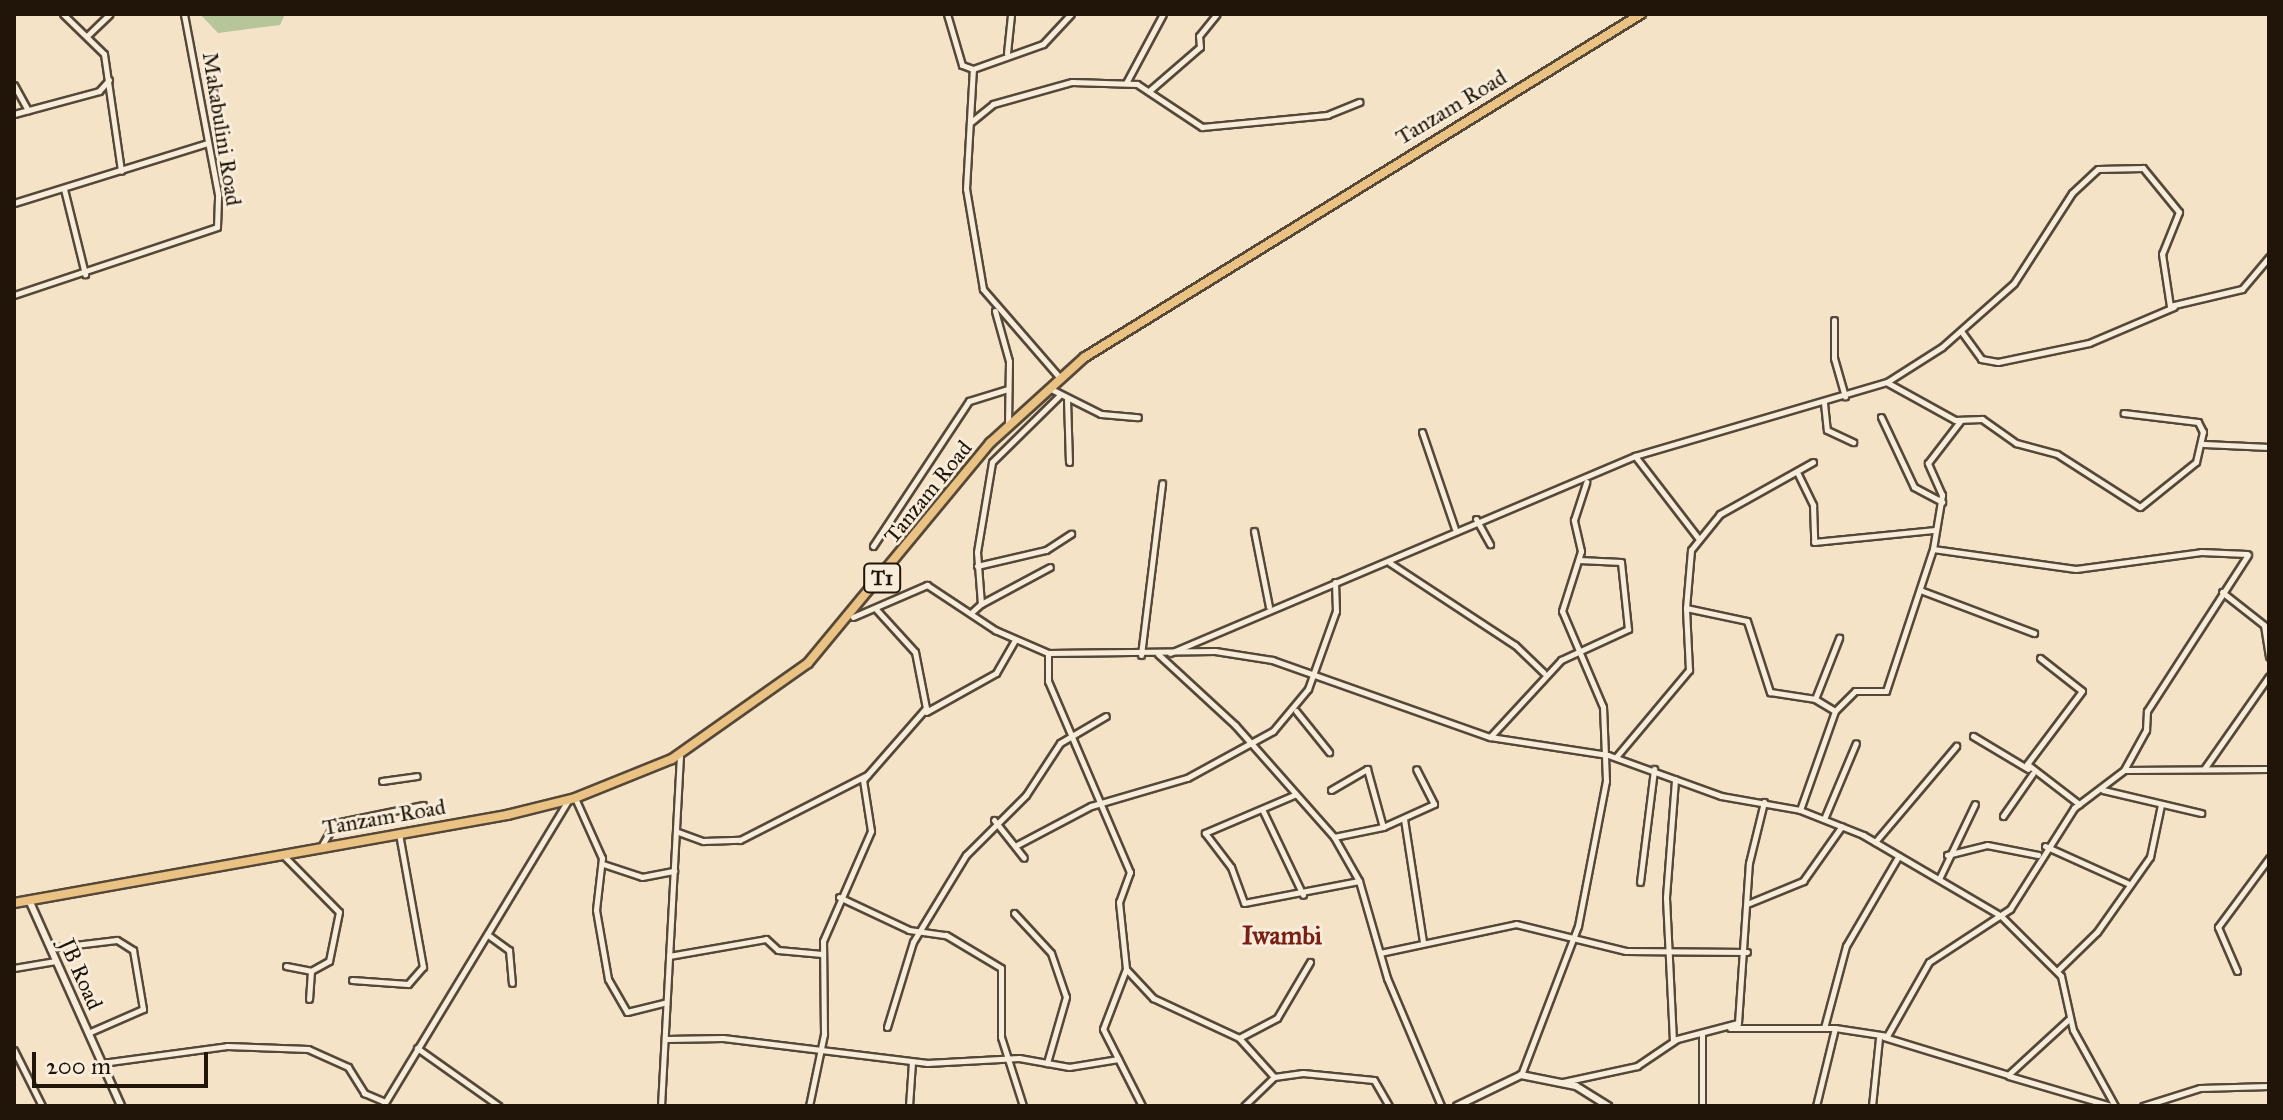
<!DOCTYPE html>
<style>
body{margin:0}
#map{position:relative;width:2283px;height:1120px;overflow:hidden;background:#f5e3c7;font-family:"IM FELL Great Primer",serif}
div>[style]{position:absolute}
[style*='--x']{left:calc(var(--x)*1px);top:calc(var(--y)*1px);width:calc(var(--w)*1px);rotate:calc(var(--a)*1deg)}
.green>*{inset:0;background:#b6c59a}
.roads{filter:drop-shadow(2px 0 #564838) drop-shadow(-2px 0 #564838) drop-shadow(0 2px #564838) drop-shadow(0 -2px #564838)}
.minor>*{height:5px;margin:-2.5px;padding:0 2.5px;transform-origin:2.5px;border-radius:2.5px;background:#f8eddb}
.tertiary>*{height:6px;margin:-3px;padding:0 3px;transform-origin:3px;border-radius:3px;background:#f8eddb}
.trunk>*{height:8px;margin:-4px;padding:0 4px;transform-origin:4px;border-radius:4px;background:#eac284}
span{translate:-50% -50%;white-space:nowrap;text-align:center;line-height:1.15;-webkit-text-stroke:6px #f8eddb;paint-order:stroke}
.shield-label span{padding:2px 6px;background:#f8eddb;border:2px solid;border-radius:6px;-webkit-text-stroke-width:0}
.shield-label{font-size:20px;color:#211509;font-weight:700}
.street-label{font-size:22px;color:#211509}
.quarter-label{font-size:26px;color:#7a1f14;font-weight:700}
.frame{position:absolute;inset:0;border:16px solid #211509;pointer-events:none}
.scale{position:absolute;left:32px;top:1052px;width:176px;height:36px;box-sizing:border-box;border:4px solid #211509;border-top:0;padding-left:10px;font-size:24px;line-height:28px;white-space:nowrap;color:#211509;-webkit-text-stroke:6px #f8eddb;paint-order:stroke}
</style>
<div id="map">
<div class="green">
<div style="clip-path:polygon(200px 14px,285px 14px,280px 25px,218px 33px)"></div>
</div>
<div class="roads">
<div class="minor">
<div style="--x:63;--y:14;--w:57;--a:44.3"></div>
<div style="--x:104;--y:54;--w:118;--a:81.7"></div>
<div style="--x:947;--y:14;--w:53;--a:73.6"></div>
<div style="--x:962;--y:65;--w:12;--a:20"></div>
<div style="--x:88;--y:35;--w:30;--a:-44"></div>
<div style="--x:1007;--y:53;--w:39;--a:-84"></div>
<div style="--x:1126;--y:83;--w:78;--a:-61.8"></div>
<div style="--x:14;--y:85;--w:29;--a:61"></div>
<div style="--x:1149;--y:91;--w:67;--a:-40.8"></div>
<div style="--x:1200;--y:47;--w:11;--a:-95"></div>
<div style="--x:1199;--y:36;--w:28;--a:-51"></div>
<div style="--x:14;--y:114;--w:88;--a:-15.1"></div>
<div style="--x:99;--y:91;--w:15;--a:-48"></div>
<div style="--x:971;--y:122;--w:28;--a:-39"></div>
<div style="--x:993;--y:104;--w:82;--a:-15.6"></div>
<div style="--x:1072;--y:82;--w:65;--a:1.8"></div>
<div style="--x:1137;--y:84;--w:78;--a:33.5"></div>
<div style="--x:1202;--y:127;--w:126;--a:-5.5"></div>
<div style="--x:1327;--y:115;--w:35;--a:-22"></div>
<div style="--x:64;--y:189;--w:88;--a:76.1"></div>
<div style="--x:14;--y:203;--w:203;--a:-17.2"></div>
<div style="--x:14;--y:295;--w:214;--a:-18.5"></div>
<div style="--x:217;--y:227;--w:33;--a:-88"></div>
<div style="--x:218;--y:194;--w:183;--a:-100.7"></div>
<div style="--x:995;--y:311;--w:52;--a:74.4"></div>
<div style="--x:1009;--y:361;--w:64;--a:90.9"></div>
<div style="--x:1834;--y:320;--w:38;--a:90"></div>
<div style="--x:1834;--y:358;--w:40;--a:74"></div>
<div style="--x:1961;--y:331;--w:34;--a:54"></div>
<div style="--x:1981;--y:359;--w:17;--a:10"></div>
<div style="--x:1998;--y:362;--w:93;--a:-11.8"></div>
<div style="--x:2089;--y:343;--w:92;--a:-23"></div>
<div style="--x:1060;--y:378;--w:118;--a:-130.9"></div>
<div style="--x:983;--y:289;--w:101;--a:-99.6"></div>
<div style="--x:966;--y:189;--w:120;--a:-86.7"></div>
<div style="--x:973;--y:69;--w:74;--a:-19.7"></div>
<div style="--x:1043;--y:44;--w:41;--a:-47"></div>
<div style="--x:1888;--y:383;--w:77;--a:28.9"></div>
<div style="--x:1955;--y:420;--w:27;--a:-2"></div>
<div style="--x:1982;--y:419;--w:42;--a:35.2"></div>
<div style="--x:2016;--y:443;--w:42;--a:15"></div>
<div style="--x:2057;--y:454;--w:98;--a:32.6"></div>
<div style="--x:2140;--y:507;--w:72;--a:-38.8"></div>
<div style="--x:2196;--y:462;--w:31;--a:-77"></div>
<div style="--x:2203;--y:432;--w:11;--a:-117"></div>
<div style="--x:2198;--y:422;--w:75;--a:-173.1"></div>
<div style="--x:1049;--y:388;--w:58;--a:26.6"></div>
<div style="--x:1101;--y:414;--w:37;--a:5"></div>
<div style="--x:1067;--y:399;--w:63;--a:88.2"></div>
<div style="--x:1824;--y:403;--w:27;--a:84"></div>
<div style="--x:1827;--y:430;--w:29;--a:25"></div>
<div style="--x:1881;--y:417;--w:77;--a:64.8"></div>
<div style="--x:1914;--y:487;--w:32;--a:28"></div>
<div style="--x:1422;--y:432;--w:102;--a:71.2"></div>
<div style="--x:2204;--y:444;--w:65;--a:2.6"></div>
<div style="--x:1635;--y:456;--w:105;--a:52.4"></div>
<div style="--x:1813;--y:462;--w:107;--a:150.8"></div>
<div style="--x:1720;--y:514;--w:46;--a:128.9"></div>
<div style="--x:1691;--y:550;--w:58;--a:94.9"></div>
<div style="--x:1686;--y:608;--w:62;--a:12"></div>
<div style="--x:1747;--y:621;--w:75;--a:72.1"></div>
<div style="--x:1770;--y:692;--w:46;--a:8.8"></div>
<div style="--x:1815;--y:699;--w:23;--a:31"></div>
<div style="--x:1797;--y:472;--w:37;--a:64"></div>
<div style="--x:1813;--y:505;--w:37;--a:88"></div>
<div style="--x:1814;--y:542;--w:122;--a:-5.7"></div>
<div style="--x:1476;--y:519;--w:29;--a:61"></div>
<div style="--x:1254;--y:531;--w:77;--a:78.8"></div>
<div style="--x:873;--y:546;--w:174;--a:-56.5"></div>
<div style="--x:969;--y:401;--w:41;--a:-17.1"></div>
<div style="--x:1933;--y:549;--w:144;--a:8"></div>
<div style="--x:2076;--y:569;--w:126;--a:-7.7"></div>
<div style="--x:2201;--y:552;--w:46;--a:2.5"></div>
<div style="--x:1390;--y:563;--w:149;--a:33.3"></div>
<div style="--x:1515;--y:645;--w:40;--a:44"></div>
<div style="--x:977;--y:566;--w:71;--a:-13.1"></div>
<div style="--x:1046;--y:550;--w:30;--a:-33"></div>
<div style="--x:1920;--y:590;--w:122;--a:20.7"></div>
<div style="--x:2222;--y:592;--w:53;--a:38.2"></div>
<div style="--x:2264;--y:625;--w:32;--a:81"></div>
<div style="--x:981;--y:604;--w:78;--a:-28.2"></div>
<div style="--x:972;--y:612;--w:12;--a:-42"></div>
<div style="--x:981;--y:604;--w:52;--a:-94.4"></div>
<div style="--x:977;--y:552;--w:91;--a:-80.5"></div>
<div style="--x:992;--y:462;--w:95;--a:-44.6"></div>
<div style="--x:853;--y:617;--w:81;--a:-23.4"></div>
<div style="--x:927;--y:585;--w:82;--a:33.5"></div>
<div style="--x:995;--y:630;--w:58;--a:23.5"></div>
<div style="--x:1048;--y:653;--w:167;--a:-0.7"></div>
<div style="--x:1215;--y:651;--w:58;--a:9"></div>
<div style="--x:1272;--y:660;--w:231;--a:19.5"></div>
<div style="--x:1490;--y:737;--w:119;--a:8.7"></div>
<div style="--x:1608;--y:755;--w:120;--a:19.9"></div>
<div style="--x:1721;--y:796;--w:80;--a:10"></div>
<div style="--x:1800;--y:810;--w:68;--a:21.6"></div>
<div style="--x:1863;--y:835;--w:160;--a:30.4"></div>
<div style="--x:2001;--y:916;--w:85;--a:45"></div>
<div style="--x:2061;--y:976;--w:55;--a:77.5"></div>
<div style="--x:2073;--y:1030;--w:87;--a:61.1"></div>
<div style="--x:1048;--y:653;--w:28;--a:90"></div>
<div style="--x:1048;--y:681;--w:208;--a:66.8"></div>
<div style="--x:1130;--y:872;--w:32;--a:110"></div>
<div style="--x:1119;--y:902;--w:67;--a:84"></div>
<div style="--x:1126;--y:969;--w:64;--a:111"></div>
<div style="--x:1103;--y:1029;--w:86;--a:63.1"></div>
<div style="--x:1170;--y:653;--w:505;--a:-22.96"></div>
<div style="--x:1635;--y:456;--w:263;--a:-16.4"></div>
<div style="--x:1887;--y:382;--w:65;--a:-32.5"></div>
<div style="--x:1942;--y:347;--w:96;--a:-41.6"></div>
<div style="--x:2014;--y:283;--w:107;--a:-57.2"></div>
<div style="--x:2072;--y:193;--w:35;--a:-43"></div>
<div style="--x:2098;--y:169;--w:45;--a:-1.3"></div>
<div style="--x:2143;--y:168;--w:57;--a:50.7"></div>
<div style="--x:2179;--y:212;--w:45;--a:112"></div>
<div style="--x:2162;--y:254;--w:53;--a:81.3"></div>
<div style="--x:2170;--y:306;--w:74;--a:-13.3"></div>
<div style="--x:2242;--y:289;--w:42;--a:-49.8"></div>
<div style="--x:1158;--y:654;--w:105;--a:42.7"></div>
<div style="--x:1235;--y:725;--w:149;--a:48.5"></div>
<div style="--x:1334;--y:837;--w:51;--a:60.4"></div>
<div style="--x:1359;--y:881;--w:101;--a:73.9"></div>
<div style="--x:1387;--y:978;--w:139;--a:67.1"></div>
<div style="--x:1141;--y:655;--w:173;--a:-83"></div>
<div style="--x:2040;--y:658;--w:53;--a:38.2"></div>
<div style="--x:2082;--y:691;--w:91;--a:127"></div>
<div style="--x:2027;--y:764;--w:66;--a:37.6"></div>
<div style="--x:1815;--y:699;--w:66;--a:-68.5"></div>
<div style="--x:1296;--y:711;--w:53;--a:51.2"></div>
<div style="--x:926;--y:712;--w:80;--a:-29.1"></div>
<div style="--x:996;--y:673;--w:38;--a:-60"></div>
<div style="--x:1973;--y:736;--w:64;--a:31"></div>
<div style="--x:1490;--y:737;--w:105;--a:-47.3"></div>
<div style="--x:1561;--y:660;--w:74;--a:-24.8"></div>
<div style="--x:1628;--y:629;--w:67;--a:-96"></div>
<div style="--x:1621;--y:562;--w:42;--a:-177.3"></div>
<div style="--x:1616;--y:757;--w:114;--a:-50"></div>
<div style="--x:1689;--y:670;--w:62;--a:-92.8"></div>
<div style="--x:2204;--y:769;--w:113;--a:-55"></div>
<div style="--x:2125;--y:770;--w:144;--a:-0.4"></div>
<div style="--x:382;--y:781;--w:35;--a:-8"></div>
<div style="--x:1331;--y:790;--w:42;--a:-30.3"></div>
<div style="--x:1367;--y:769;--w:60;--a:74.6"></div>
<div style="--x:2103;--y:790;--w:101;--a:13.2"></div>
<div style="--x:1294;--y:795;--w:97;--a:156.9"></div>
<div style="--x:1205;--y:833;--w:43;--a:52.6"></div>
<div style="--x:1231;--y:867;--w:38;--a:70"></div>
<div style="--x:1244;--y:903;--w:117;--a:-10.8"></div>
<div style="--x:575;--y:798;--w:66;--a:65.8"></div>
<div style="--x:602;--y:858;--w:52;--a:96.6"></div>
<div style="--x:596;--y:910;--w:70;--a:80.1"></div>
<div style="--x:608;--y:979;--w:38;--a:60"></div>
<div style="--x:627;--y:1012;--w:38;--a:-14"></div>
<div style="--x:1262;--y:809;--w:95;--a:64.5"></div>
<div style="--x:1800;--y:810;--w:105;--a:-70.5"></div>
<div style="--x:1835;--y:711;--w:28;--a:-45"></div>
<div style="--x:1855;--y:691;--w:31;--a:0"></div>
<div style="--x:1886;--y:691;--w:150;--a:-71.7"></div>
<div style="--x:1933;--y:549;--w:55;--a:-80.5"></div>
<div style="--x:1942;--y:495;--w:35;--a:-114"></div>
<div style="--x:1928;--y:463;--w:54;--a:-52.5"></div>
<div style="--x:2003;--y:816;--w:52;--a:-55.1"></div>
<div style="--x:1404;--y:819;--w:124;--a:81.2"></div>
<div style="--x:1824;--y:819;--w:82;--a:-67.2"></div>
<div style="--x:994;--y:820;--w:48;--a:51.7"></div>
<div style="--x:678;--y:832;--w:27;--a:20"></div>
<div style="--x:703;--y:841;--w:37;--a:-2"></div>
<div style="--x:740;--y:840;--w:143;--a:-27.1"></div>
<div style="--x:1334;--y:837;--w:50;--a:-11.5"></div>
<div style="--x:1383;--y:827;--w:56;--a:-24.3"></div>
<div style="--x:1434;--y:804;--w:39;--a:-117"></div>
<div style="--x:1875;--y:842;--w:126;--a:-49.8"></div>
<div style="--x:1017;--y:845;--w:84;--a:-27.8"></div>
<div style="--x:1091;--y:806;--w:100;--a:-16.3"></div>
<div style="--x:1187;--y:778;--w:98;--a:-28.7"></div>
<div style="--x:1273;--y:731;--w:55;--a:-50.2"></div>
<div style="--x:1308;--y:689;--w:83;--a:-70.3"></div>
<div style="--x:1336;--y:611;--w:29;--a:-92"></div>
<div style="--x:2045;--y:846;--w:90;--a:24.3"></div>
<div style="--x:321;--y:847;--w:28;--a:-60"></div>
<div style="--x:335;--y:823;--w:90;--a:-11.6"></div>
<div style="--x:282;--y:854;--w:81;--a:45.5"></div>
<div style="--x:339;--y:912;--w:50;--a:101.5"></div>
<div style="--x:329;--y:961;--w:21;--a:151"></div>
<div style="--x:311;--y:971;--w:28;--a:94"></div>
<div style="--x:1947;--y:855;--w:41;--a:-14"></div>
<div style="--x:1987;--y:845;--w:52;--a:11.1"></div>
<div style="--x:603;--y:864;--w:41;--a:18.4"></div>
<div style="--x:642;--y:877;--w:33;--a:-11"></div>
<div style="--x:1939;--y:879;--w:83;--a:-64.4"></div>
<div style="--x:1640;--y:882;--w:114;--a:-82.9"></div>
<div style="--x:839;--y:897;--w:77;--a:25.2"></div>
<div style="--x:909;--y:930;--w:37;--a:8"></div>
<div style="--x:946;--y:935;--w:64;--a:31"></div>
<div style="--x:1001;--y:968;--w:69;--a:90"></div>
<div style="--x:1001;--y:1037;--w:72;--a:72.3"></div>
<div style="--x:1747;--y:904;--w:61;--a:-22.3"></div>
<div style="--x:1803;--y:881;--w:67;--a:-54.7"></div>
<div style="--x:1014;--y:913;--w:54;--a:47.2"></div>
<div style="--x:1051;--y:953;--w:46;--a:71.2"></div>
<div style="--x:1066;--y:997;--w:69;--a:106.1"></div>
<div style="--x:488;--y:935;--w:26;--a:36"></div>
<div style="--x:509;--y:950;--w:33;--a:85"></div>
<div style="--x:50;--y:948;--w:67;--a:-6.8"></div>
<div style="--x:117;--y:940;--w:19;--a:32"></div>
<div style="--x:133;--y:950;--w:60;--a:80.4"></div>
<div style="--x:143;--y:1009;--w:60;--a:156.4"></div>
<div style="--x:1380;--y:953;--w:139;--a:-12"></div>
<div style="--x:1516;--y:924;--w:113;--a:13.8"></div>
<div style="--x:1626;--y:951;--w:121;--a:0.5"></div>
<div style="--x:669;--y:956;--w:98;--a:-9.9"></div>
<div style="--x:766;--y:939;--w:16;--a:43"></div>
<div style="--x:778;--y:950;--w:44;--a:5.2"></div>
<div style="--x:286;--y:966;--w:25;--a:11"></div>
<div style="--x:14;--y:968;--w:42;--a:-9.7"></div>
<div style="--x:1126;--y:969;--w:40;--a:47"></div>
<div style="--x:1153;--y:998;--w:95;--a:24.9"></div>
<div style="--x:1239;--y:1038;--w:52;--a:48.1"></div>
<div style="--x:2058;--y:970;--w:54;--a:-44.3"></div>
<div style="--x:2097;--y:932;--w:92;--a:-54.8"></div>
<div style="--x:2150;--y:857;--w:53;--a:-78.1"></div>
<div style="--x:2237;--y:971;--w:48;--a:-113.4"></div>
<div style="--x:2218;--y:927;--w:86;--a:-53.5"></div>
<div style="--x:352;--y:980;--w:56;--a:4.1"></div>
<div style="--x:408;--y:984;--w:23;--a:-49"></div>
<div style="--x:423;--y:967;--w:136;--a:-100.2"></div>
<div style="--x:887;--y:1027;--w:89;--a:-73"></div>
<div style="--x:913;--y:942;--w:102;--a:-58.7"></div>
<div style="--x:966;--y:855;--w:85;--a:-45"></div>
<div style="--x:1026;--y:795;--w:62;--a:-56.8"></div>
<div style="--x:1060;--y:743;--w:53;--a:-30.4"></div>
<div style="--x:1730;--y:1028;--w:105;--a:0"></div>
<div style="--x:1835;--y:1028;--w:53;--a:8.7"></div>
<div style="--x:1887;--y:1036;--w:85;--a:-60.4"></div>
<div style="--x:1929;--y:962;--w:97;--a:-33.2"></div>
<div style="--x:2010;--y:909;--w:120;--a:-57.6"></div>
<div style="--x:2074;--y:808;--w:63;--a:-37.2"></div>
<div style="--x:2124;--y:770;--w:46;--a:-61.2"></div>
<div style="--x:2146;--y:730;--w:19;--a:-87"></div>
<div style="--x:2147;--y:711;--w:186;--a:-57.1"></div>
<div style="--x:1824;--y:1028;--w:85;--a:-75"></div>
<div style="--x:1846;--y:946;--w:103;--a:-59.7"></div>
<div style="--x:1702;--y:1034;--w:72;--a:90"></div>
<div style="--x:1884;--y:1037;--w:130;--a:17"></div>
<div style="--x:2008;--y:1075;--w:83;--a:-42.6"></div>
<div style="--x:1239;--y:1038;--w:43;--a:-27.8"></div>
<div style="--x:1277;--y:1018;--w:65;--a:-59.5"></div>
<div style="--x:666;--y:1039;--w:57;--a:-1"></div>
<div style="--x:723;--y:1038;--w:206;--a:7"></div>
<div style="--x:927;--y:1063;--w:92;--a:-3.1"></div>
<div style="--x:1019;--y:1058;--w:51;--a:10.2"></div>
<div style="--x:1069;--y:1067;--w:50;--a:-9.3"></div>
<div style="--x:1673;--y:1041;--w:144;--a:-92.8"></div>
<div style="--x:1666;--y:897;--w:118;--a:-85.6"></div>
<div style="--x:417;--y:1048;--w:100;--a:35.3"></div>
<div style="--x:14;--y:1050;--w:63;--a:63.4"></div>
<div style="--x:102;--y:1063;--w:126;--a:-7.7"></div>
<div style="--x:227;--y:1046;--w:81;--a:2.1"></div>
<div style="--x:308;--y:1049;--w:44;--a:24.2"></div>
<div style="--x:348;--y:1067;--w:31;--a:58"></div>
<div style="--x:364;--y:1093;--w:23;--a:23"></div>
<div style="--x:1521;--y:1075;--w:160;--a:-69.1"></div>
<div style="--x:1578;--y:926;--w:148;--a:-79.1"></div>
<div style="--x:1606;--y:781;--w:74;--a:-92.3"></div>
<div style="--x:1603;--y:707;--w:104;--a:-113.1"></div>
<div style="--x:1562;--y:611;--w:63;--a:-72.4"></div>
<div style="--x:1581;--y:551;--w:32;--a:-103"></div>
<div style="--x:1574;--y:520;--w:40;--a:-72"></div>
<div style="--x:2009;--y:1076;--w:106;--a:16.4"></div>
<div style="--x:1563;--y:1082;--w:76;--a:-12.2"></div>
<div style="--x:1637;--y:1066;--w:48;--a:-34"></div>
<div style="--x:1677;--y:1039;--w:63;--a:-14.7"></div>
<div style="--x:1738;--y:1023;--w:160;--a:-86.1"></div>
<div style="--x:1749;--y:863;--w:63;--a:-76.2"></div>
<div style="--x:383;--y:1106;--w:358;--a:-58.8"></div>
<div style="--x:661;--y:1106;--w:352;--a:-86.9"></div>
<div style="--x:809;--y:1106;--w:74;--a:-78.2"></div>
<div style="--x:824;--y:1034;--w:93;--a:-90.6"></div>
<div style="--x:823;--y:941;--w:120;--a:-66.4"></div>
<div style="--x:871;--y:831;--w:52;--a:-98.9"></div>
<div style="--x:863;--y:780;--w:96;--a:-48.8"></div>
<div style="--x:926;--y:708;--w:57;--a:-101.1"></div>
<div style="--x:915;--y:652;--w:59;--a:-132.3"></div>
<div style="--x:909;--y:1106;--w:44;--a:-86.1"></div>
<div style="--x:1244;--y:1106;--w:42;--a:-44"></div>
<div style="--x:1274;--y:1077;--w:29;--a:-8"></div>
<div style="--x:1303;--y:1073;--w:71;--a:5.6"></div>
<div style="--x:1374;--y:1080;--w:30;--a:60"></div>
<div style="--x:1816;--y:1106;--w:80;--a:-76.3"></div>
<div style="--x:1872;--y:1106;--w:68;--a:-84.1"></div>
<div style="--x:2143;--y:1106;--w:60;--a:-17.5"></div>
<div style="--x:2200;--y:1088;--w:69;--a:-1.7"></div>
</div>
<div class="tertiary">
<div style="--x:29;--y:900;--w:226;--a:65.9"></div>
<div style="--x:1457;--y:1106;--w:71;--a:-25.8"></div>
<div style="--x:1521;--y:1075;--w:56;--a:11.3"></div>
<div style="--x:1576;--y:1086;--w:38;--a:32"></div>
</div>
<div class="trunk">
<div style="--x:14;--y:903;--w:501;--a:-10.12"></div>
<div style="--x:507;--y:815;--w:70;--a:-14"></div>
<div style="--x:575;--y:798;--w:105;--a:-21.9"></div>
<div style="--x:672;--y:759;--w:166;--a:-35.2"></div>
<div style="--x:808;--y:663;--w:286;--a:-50.4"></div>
<div style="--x:990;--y:443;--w:128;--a:-42.2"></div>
<div style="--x:1085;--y:357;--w:653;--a:-31.67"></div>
</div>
</div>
<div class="shield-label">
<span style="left:882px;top:578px">T1</span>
</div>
<div class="street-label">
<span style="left:1451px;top:107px;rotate:-31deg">Tanzam Road</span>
<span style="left:222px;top:129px;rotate:81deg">Makabulini Road</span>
<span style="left:928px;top:492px;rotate:-51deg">Tanzam Road</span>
<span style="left:384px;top:817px;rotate:-10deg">Tanzam Road</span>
<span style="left:81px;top:974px;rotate:66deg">JB Road</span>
</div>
<div class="quarter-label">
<span style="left:1282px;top:936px">Iwambi</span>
</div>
<div class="frame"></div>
<div class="scale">200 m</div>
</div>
